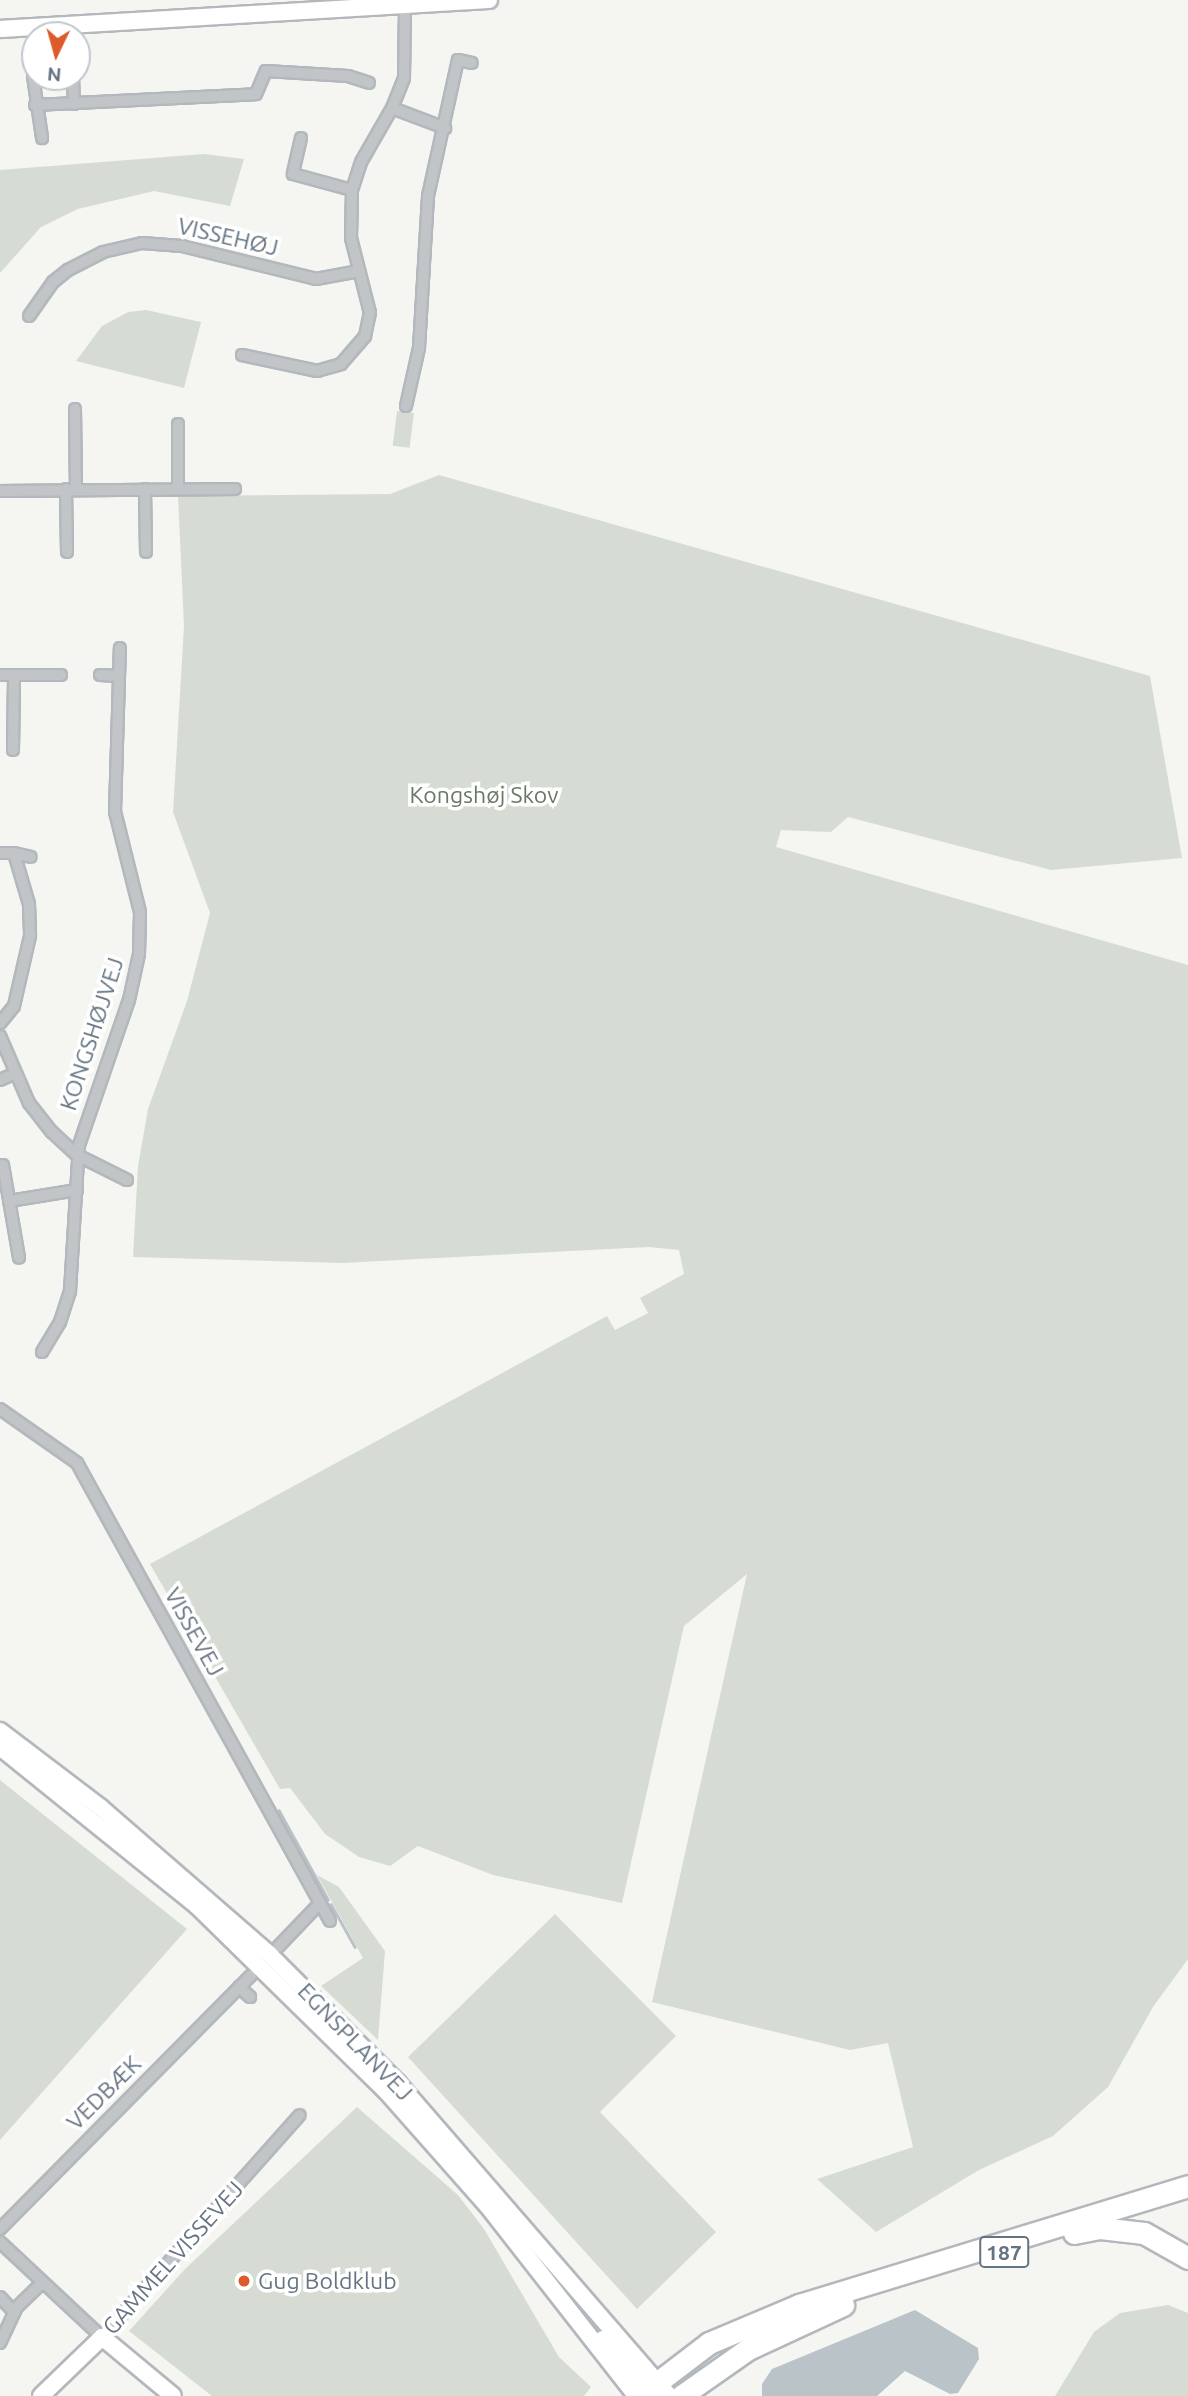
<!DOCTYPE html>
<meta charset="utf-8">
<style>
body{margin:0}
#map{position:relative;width:1188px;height:2396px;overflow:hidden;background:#f5f6f2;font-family:Ubuntu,sans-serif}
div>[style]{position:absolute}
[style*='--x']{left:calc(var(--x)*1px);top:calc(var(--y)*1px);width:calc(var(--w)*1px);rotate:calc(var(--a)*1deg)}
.green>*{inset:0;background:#d6dcd3;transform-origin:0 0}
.water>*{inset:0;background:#b9c3c8}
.stream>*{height:2.5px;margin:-1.25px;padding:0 1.25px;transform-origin:1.25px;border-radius:1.25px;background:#b9c3c8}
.roads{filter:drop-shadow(2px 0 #b3b8bc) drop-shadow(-2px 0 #b3b8bc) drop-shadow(0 2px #b3b8bc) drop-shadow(0 -2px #b3b8bc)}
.street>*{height:10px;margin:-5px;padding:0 5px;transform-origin:5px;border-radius:5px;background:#c1c5c8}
.secondary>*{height:16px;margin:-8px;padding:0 8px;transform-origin:8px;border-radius:8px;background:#fff}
.highway>*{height:21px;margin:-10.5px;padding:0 10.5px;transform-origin:10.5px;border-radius:10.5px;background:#fff}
.dots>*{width:19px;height:19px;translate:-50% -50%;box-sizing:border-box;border:4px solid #fff;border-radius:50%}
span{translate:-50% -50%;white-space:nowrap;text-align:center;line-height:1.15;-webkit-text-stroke:7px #fff;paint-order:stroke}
.shield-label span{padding:2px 5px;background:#fff;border:2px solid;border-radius:5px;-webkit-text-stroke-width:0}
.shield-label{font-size:21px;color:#657482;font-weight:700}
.street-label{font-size:23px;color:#657482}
.park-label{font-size:23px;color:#677a64}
.poi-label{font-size:23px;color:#657482}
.left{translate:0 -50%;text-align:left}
.north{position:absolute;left:21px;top:21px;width:70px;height:70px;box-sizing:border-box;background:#fff;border:2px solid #c1c7cd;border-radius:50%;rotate:185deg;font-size:19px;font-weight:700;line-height:28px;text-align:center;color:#657482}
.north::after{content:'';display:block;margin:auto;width:24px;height:32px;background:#dd5b2a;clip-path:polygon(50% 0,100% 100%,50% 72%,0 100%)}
</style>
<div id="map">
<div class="green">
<div style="clip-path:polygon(204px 154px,244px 159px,230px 206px,154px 191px,78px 209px,41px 227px,0 273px,0 170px)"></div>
<div style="clip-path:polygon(146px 310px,201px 322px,184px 388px,76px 361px,102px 326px,128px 312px)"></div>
<div style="left:397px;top:411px;width:17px;height:35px;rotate:7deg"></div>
<div style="clip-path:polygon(439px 475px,1150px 676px,1182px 858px,1051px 870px,848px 817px,831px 832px,781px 830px,776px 847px,1188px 965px,1188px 1959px,1153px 2007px,1108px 2087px,1053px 2136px,979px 2170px,876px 2232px,817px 2179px,913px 2147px,888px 2043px,850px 2050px,652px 2002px,747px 1574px,684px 1626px,622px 1903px,493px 1875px,418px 1846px,390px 1866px,359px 1857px,325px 1834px,290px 1788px,280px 1789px,150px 1564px,607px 1316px,615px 1330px,648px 1313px,640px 1298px,684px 1274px,679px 1250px,649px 1247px,342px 1263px,133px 1257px,138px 1166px,148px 1109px,187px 1001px,210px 913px,173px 812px,184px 626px,178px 496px,390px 494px)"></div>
<div style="clip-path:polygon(0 1780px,187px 1929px,0 2140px)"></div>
<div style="clip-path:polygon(317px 1875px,339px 1887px,385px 1951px,378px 2040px,321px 1986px,363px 1958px)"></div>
<div style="clip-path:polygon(555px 1914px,676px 2036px,600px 2112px,716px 2232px,637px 2309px,408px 2057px)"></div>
<div style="clip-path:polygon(357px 2107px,458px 2195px,484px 2229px,559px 2357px,591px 2387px,584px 2396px,212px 2396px,129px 2331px,185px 2269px)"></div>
<div style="clip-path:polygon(1168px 2305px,1188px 2313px,1188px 2396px,1055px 2396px,1094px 2332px,1120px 2313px)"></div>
</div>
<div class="water">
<div style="clip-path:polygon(915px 2310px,978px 2348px,979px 2359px,958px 2393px,950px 2394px,905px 2371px,877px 2396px,762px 2396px,762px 2384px,772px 2369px)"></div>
</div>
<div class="stream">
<div style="--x:279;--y:1810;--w:102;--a:61.2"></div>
<div style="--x:331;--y:1904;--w:49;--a:60.8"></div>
</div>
<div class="roads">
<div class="street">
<div style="--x:33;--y:76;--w:63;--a:81.7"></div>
<div style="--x:73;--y:77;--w:27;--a:88"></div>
<div style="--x:35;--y:105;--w:221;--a:-2.8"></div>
<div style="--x:256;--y:94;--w:25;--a:-67"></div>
<div style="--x:266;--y:71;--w:82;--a:3.5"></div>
<div style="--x:348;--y:76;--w:22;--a:18"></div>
<div style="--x:392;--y:108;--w:57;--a:20.7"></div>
<div style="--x:301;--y:138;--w:37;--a:103"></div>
<div style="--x:293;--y:174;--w:61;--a:15.2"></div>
<div style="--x:29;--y:316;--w:42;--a:-54.8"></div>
<div style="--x:53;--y:282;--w:19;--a:-39"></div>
<div style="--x:68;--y:270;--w:39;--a:-27"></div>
<div style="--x:103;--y:252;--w:40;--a:-13"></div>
<div style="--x:142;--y:243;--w:40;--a:4.3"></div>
<div style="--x:182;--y:246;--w:138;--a:13.8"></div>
<div style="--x:316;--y:279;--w:44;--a:-10.5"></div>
<div style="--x:242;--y:355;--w:77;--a:12"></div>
<div style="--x:317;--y:371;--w:25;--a:-16"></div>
<div style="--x:341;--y:364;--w:37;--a:-49"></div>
<div style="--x:365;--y:336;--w:24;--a:-78"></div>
<div style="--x:370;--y:313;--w:77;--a:-104.2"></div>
<div style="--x:351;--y:238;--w:48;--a:-88.8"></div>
<div style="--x:352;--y:190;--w:29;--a:-72"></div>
<div style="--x:361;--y:162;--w:62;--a:-60.1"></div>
<div style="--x:392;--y:108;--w:32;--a:-68"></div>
<div style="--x:404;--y:78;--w:72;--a:-89.2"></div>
<div style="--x:406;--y:406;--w:59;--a:-77.4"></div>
<div style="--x:419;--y:348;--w:152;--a:-86.6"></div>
<div style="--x:428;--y:196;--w:139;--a:-77.6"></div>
<div style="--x:458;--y:60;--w:14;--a:12"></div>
<div style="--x:75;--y:409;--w:80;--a:89.3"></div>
<div style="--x:66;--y:489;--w:63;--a:89.1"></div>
<div style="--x:145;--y:489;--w:63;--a:89.1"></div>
<div style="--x:178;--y:489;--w:65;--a:-90"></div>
<div style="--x:0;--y:491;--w:235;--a:-0.5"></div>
<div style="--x:0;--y:675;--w:61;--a:0"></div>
<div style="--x:100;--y:675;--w:19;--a:3"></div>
<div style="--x:13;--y:750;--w:75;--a:-89.2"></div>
<div style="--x:0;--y:853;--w:14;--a:0"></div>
<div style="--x:14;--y:853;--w:53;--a:73.6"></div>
<div style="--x:29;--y:904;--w:32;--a:88"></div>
<div style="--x:30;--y:936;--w:72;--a:102.9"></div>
<div style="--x:14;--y:1006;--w:22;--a:129"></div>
<div style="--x:14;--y:853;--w:17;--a:13"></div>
<div style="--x:0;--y:1036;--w:73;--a:66.6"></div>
<div style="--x:29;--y:1103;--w:37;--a:52"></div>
<div style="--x:52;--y:1132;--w:34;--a:43"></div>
<div style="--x:77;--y:1155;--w:56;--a:26.6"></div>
<div style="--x:0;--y:1080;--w:17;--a:-24"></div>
<div style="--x:3;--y:1165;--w:94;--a:80.2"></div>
<div style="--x:9;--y:1201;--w:69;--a:-9.2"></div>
<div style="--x:42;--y:1352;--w:35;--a:-59"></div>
<div style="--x:60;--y:1322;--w:33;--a:-72"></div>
<div style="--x:70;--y:1291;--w:146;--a:-86.5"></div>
<div style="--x:79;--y:1145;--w:153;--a:-71"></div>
<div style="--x:129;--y:1000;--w:47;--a:-77.7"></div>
<div style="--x:139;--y:954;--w:42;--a:-88.6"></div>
<div style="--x:140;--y:912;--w:103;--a:-104"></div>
<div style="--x:115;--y:812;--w:164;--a:-88.3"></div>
<div style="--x:0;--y:1409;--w:94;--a:35"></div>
<div style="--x:77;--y:1463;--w:523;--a:61.08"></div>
<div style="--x:278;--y:1947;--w:61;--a:-46.3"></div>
<div style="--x:239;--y:1987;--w:15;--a:42"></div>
<div style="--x:0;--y:2229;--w:357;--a:-45.3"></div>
<div style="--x:0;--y:2242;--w:139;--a:43"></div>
<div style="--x:102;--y:2337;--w:297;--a:-48.3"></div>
<div style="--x:0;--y:2297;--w:21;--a:47"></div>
<div style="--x:0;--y:2343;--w:38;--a:-65"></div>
<div style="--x:16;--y:2308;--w:35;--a:-44"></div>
</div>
<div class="secondary">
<div style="--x:0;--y:29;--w:490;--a:-3.4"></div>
<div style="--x:0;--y:1731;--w:126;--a:37.2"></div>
<div style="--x:100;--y:1807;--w:225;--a:41"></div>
<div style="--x:270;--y:1955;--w:181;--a:45"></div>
<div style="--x:398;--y:2083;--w:414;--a:49.1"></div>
<div style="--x:0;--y:1747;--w:253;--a:38.9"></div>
<div style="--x:197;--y:1906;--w:264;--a:44.4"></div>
<div style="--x:386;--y:2091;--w:152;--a:48.5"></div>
<div style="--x:487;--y:2205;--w:242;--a:52"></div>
<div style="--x:603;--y:2339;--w:76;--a:48.2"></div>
<div style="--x:41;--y:2396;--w:85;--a:-44"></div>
<div style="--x:102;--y:2337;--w:92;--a:39.7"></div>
</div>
<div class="highway">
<div style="--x:1074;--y:2233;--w:26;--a:-11"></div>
<div style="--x:1100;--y:2228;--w:44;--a:6.5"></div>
<div style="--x:1144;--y:2233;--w:51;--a:29.6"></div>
<div style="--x:658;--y:2382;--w:64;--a:-37.4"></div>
<div style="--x:709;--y:2343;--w:98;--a:-22.9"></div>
<div style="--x:799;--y:2305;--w:407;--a:-17"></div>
<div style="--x:681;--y:2396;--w:82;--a:-35"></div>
<div style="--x:748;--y:2349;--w:105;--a:-24.9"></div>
</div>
</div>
<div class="dots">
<div style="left:244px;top:2281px;background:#dd5b2a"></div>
</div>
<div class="shield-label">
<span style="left:1004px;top:2252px">187</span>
</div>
<div class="street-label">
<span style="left:228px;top:237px;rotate:13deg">VISSEHØJ</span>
<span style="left:92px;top:1034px;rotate:-72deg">KONGSHØJVEJ</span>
<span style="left:194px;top:1632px;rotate:61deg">VISSEVEJ</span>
<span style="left:355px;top:2042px;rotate:46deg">EGNSPLANVEJ</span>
<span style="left:104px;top:2093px;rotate:-45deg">VEDBÆK</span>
<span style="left:173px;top:2258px;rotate:-48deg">GAMMEL VISSEVEJ</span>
</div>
<div class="park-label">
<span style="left:484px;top:795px">Kongshøj Skov</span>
</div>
<div class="poi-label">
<span class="left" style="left:258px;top:2281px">Gug Boldklub</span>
</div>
<div class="north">N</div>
</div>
